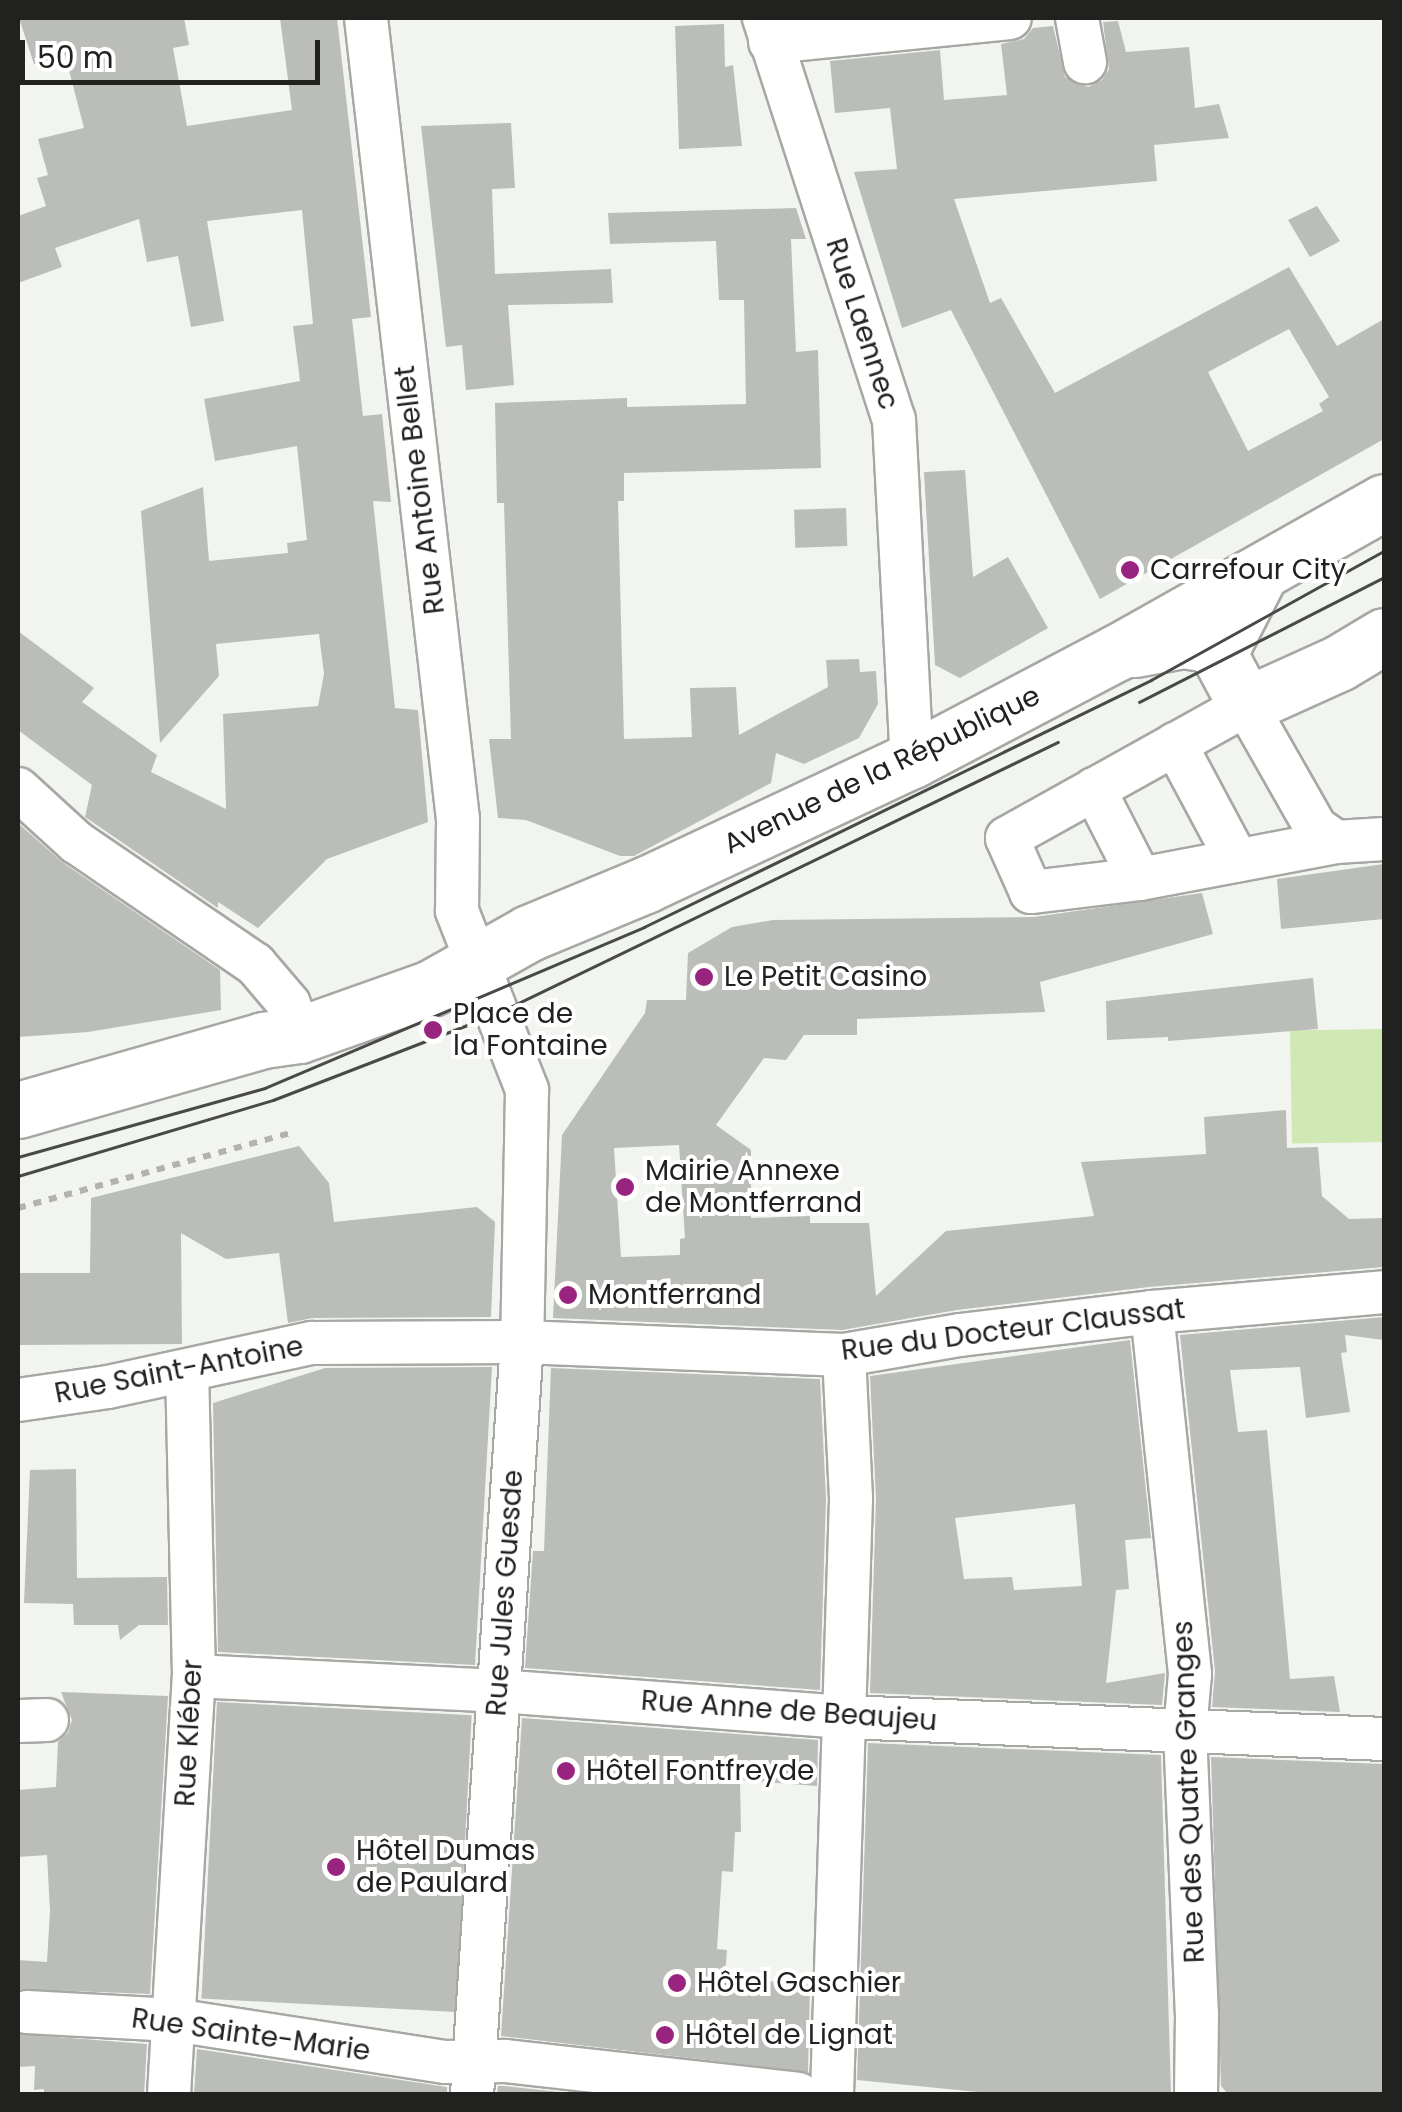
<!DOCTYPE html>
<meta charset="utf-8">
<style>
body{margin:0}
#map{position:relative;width:1402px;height:2112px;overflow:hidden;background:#f2f4f0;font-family:Poppins,sans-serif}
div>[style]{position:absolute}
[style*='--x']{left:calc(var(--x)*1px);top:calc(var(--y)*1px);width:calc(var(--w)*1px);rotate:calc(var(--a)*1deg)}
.green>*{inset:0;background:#d0e8b3;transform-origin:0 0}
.building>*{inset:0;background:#bbbdb9;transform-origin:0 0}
.path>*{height:6px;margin-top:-3px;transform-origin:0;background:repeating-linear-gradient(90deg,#b2b3b0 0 8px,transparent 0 16px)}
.roads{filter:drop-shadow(2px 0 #a6a8a4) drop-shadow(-2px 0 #a6a8a4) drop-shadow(0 2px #a6a8a4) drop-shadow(0 -2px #a6a8a4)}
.minor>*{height:42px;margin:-21px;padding:0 21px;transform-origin:21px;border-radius:21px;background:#fff}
.major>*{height:55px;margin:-27.5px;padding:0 27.5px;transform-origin:27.5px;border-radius:27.5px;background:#fff}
.tram>*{height:2.5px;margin:-1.25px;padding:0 1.25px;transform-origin:1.25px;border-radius:1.25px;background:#484a47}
.dots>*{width:28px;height:28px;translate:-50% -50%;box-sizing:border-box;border:5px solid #fff;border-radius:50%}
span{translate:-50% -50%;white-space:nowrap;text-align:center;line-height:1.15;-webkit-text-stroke:8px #fff;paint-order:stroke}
.street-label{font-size:28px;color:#212220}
.poi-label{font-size:28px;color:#212220}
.left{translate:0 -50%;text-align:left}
.frame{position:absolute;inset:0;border:20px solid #212220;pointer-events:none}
.scale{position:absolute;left:20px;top:40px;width:300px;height:45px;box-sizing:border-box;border:5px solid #212220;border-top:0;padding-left:12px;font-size:30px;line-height:35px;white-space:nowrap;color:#212220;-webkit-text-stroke:8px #fff;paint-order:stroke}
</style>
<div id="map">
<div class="green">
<div style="left:1382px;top:1029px;width:113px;height:92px;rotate:89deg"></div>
</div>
<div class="building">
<div style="clip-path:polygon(19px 18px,184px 18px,189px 45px,173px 48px,187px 126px,292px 110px,280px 18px,337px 18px,371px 317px,352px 319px,363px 416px,382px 414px,391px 502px,373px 501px,395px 708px,418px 710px,428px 822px,327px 859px,258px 928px,218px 902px,218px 908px,85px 817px,92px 785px,18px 730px,18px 631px,94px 688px,82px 702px,157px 755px,151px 772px,226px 809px,223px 714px,318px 706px,324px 674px,319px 634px,216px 644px,219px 676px,160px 743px,141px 511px,203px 487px,209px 561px,288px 553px,287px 543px,307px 540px,297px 446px,215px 461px,204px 399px,300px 381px,293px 326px,313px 324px,302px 210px,207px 221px,224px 321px,191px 327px,178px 256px,147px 262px,139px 219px,55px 248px,62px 267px,18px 283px,18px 216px,46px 206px,37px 178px,48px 175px,38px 139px,84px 128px,65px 55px,34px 64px)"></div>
<div style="clip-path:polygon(evenodd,1118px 21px,1126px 52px,1189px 47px,1195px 108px,1219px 104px,1229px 138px,1154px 145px,1157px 181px,954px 199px,990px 303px,1001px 298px,1055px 393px,1289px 267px,1337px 346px,1384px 319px,1384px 439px,1100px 599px,951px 310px,902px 328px,854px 172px,897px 169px,890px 108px,835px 113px,830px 61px,940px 50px,944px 100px,1007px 95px,1001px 44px,1024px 39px,1033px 28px,1053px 26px,1065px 77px,1088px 87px,1102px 80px,1109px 69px,1103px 22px,1118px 21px,1289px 329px,1329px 397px,1319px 404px,1323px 411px,1248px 451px,1208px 372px,1289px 329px)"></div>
<div style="clip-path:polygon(724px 24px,725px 67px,733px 65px,742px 146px,679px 149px,675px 26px)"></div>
<div style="clip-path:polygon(511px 123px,515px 188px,492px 189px,495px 274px,611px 269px,613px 303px,508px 305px,514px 385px,466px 390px,462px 345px,446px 347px,421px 126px)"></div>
<div style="clip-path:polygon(1317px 206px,1340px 241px,1310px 257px,1288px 220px)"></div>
<div style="clip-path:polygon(796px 208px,806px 239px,791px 239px,796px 352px,818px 350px,821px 468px,624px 473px,624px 501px,618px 501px,624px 739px,692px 737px,690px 688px,736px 687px,739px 735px,828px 687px,826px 660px,859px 659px,860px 672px,876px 671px,878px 704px,859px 738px,804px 764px,776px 753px,771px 783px,634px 856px,620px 856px,526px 820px,498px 818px,489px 739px,511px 739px,504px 503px,497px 503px,495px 403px,627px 398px,627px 407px,746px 404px,744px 300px,719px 300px,716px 241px,610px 244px,608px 213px)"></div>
<div style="clip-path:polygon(965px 470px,973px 577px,1008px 557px,1048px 628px,960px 678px,935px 665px,924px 472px)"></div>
<div style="left:846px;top:508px;width:38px;height:52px;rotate:88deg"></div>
<div style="clip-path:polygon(18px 823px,62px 862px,220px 970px,221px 1010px,88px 1032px,18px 1037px)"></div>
<div style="clip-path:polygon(1384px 864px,1384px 919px,1281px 929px,1277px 879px)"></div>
<div style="clip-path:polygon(evenodd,1202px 893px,1213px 934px,1040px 982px,1045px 1012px,857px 1019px,857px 1035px,804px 1035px,786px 1060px,764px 1058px,716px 1125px,751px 1150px,751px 1218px,810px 1216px,810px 1223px,869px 1223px,876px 1296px,946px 1231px,1094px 1216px,1081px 1162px,1206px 1154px,1204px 1117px,1286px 1110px,1287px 1148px,1318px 1147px,1322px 1196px,1349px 1219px,1384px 1218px,1384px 1267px,1149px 1287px,957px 1310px,842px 1330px,553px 1318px,562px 1135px,645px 1013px,647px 1000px,686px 1000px,688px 953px,732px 927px,773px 920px,1034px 917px,1202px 893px,679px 1145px,685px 1238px,680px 1239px,680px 1255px,621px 1257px,614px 1148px,679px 1145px)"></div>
<div style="clip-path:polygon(1313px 978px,1318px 1029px,1168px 1041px,1168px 1037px,1107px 1040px,1106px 1001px)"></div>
<div style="clip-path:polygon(299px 1146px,329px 1183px,334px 1222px,477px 1207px,495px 1222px,491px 1317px,312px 1318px,288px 1323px,279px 1253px,226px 1259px,181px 1233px,182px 1344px,18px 1345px,18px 1273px,90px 1273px,91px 1198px)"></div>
<div style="clip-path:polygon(1384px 1317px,1384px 1340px,1345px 1335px,1347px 1352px,1341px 1353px,1350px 1412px,1306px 1418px,1300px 1367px,1230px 1370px,1238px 1432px,1267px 1430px,1290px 1679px,1334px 1676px,1340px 1712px,1212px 1707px,1215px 1671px,1180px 1335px)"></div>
<div style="clip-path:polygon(evenodd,1130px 1340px,1151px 1538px,1125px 1540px,1129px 1589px,1116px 1590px,1106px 1683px,1165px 1673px,1162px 1705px,870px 1693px,876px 1499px,870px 1376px,1130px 1340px,1075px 1504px,1082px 1586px,1014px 1590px,1012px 1577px,964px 1579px,955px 1518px,1075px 1504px)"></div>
<div style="clip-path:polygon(492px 1367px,475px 1665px,218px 1652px,213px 1403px,325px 1368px)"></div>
<div style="clip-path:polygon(551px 1368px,820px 1379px,826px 1498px,820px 1690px,525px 1668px,533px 1551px,544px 1551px)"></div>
<div style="clip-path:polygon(76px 1469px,77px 1578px,167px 1577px,168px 1625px,139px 1625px,120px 1640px,118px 1625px,74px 1625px,73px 1604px,24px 1603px,30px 1470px)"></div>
<div style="clip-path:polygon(61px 1692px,168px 1696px,150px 1994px,18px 1989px,18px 1960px,47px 1962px,50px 1911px,47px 1855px,18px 1857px,18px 1790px,56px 1787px,58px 1742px,68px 1733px,72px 1720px)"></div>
<div style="left:217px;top:1702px;width:255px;height:297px;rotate:3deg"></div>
<div style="clip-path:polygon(522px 1718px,818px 1740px,817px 1786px,740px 1780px,741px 1832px,735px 1832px,733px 1872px,722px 1871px,717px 1949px,727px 1950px,725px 1977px,810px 1985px,808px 2072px,501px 2036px)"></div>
<div style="clip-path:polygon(868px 1743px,1161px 1755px,1171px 2094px,998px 2094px,857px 2080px)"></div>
<div style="clip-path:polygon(1211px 1757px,1384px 1764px,1384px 2094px,1228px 2094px,1221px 2086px)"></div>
<div style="clip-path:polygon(18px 2034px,147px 2044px,144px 2094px,44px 2094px,44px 2089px,34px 2090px,35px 2066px,18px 2067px)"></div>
<div style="clip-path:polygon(197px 2049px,447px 2087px,447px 2094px,194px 2094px)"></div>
<div style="clip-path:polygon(498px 2086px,504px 2086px,579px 2094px,497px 2094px)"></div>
</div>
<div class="path">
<div style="--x:18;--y:1208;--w:283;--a:-15.4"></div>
</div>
<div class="roads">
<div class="minor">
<div style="--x:366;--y:18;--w:806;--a:83.45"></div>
<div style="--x:458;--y:819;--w:92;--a:90.6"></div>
<div style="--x:457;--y:911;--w:192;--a:68.6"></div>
<div style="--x:527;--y:1090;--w:252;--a:91.1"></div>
<div style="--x:522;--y:1342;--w:754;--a:93.8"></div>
<div style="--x:764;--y:18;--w:422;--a:72.1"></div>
<div style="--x:894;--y:420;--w:340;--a:87"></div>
<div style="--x:1077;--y:18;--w:45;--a:79.7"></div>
<div style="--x:770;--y:42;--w:241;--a:-5.7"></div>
<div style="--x:1223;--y:661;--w:114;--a:-62.8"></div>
<div style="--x:1175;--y:744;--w:132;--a:61.9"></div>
<div style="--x:18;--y:789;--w:79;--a:42.4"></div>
<div style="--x:76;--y:842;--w:217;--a:34.3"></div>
<div style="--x:255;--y:964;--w:52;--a:49.6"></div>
<div style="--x:289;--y:1004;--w:33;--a:72"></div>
<div style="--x:1094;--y:789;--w:101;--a:62.9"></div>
<div style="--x:1336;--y:842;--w:199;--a:169.3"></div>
<div style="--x:1140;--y:879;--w:110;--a:173.2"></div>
<div style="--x:1031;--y:892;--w:59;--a:-114"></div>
<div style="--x:1007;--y:838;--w:274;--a:-29.1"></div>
<div style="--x:1246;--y:705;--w:142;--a:60.4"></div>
<div style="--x:1316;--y:828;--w:24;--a:35"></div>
<div style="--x:1336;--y:842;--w:48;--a:-3.6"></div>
<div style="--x:1152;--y:1312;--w:364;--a:84"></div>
<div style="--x:1190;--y:1674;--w:57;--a:95"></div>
<div style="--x:1185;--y:1731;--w:283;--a:87.6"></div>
<div style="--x:1197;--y:2014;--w:80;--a:90.7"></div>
<div style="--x:18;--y:1400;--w:91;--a:-8.2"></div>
<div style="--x:108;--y:1387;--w:209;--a:-12.2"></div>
<div style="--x:312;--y:1343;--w:210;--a:-0.3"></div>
<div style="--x:522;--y:1342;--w:322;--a:2.3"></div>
<div style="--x:844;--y:1355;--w:118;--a:-9.8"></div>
<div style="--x:960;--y:1335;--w:193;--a:-6.8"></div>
<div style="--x:1152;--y:1312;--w:233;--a:-4.9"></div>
<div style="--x:194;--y:1676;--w:304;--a:2.8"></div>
<div style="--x:498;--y:1691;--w:349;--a:4.3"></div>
<div style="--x:846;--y:1717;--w:538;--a:2.34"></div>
<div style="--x:18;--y:1721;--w:29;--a:-2"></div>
<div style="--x:27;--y:2012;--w:147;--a:3.1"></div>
<div style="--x:174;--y:2020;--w:274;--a:8.8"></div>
<div style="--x:445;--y:2062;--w:60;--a:-1"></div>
<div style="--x:505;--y:2061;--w:295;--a:6.4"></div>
<div style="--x:169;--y:2094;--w:419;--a:-86.6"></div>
<div style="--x:194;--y:1676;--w:305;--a:-91.3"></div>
<div style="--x:832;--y:2094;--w:596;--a:-88.17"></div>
<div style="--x:851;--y:1498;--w:143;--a:-92.8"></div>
</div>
<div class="major">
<div style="--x:1135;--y:649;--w:49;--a:-10.6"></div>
<div style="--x:1183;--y:640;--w:31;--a:9"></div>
<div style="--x:1214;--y:645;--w:68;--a:61.9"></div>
<div style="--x:1246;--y:705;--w:102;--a:-24.3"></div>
<div style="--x:1339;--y:663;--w:52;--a:-31"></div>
<div style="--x:18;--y:1110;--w:255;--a:-15.9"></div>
<div style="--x:263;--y:1040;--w:36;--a:-8"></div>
<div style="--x:299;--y:1035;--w:140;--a:-19.6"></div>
<div style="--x:431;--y:988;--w:112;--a:-29.3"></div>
<div style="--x:529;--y:933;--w:126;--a:-22.5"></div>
<div style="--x:645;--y:885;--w:295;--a:-25.1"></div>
<div style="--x:912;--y:760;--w:233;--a:-27.7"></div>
<div style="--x:1118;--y:652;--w:305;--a:-29.4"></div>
</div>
</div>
<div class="tram">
<div style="--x:1139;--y:702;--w:275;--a:-27"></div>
<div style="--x:18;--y:1157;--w:256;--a:-15.6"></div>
<div style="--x:265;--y:1088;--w:412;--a:-23"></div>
<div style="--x:644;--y:927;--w:564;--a:-25.97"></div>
<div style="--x:1151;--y:680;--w:266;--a:-29"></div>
<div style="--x:18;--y:1176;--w:266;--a:-16.6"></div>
<div style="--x:273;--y:1100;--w:239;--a:-21.1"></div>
<div style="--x:496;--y:1014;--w:624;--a:-25.83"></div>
</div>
<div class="dots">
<div style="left:1130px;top:570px;background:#992480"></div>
<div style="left:704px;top:977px;background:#992480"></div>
<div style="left:433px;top:1030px;background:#992480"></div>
<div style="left:625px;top:1187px;background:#992480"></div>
<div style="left:568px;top:1295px;background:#992480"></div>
<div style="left:566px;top:1771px;background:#992480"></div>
<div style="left:336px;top:1867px;background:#992480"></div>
<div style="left:677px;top:1983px;background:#992480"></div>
<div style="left:665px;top:2035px;background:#992480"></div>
</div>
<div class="street-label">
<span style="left:862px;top:324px;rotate:72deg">Rue Laennec</span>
<span style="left:420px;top:490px;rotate:-97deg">Rue Antoine Bellet</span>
<span style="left:882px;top:770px;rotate:-26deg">Avenue de la République</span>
<span style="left:1013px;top:1330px;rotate:-7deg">Rue du Docteur Claussat</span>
<span style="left:179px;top:1370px;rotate:-11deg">Rue Saint-Antoine</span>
<span style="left:505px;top:1593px;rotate:-86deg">Rue Jules Guesde</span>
<span style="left:789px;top:1711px;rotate:4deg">Rue Anne de Beaujeu</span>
<span style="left:189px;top:1733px;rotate:-87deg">Rue Kléber</span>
<span style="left:1189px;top:1792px;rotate:-92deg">Rue des Quatre Granges</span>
<span style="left:251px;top:2035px;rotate:8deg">Rue Sainte-Marie</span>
</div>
<div class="poi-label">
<span class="left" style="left:1150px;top:570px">Carrefour City</span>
<span class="left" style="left:724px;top:977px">Le Petit Casino</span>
<span class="left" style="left:453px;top:1030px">Place de<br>la Fontaine</span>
<span class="left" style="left:645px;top:1187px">Mairie Annexe<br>de Montferrand</span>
<span class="left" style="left:588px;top:1295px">Montferrand</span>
<span class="left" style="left:586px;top:1771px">Hôtel Fontfreyde</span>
<span class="left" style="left:356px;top:1867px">Hôtel Dumas<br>de Paulard</span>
<span class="left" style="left:697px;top:1983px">Hôtel Gaschier</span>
<span class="left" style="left:685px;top:2035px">Hôtel de Lignat</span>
</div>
<div class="frame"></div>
<div class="scale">50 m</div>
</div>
